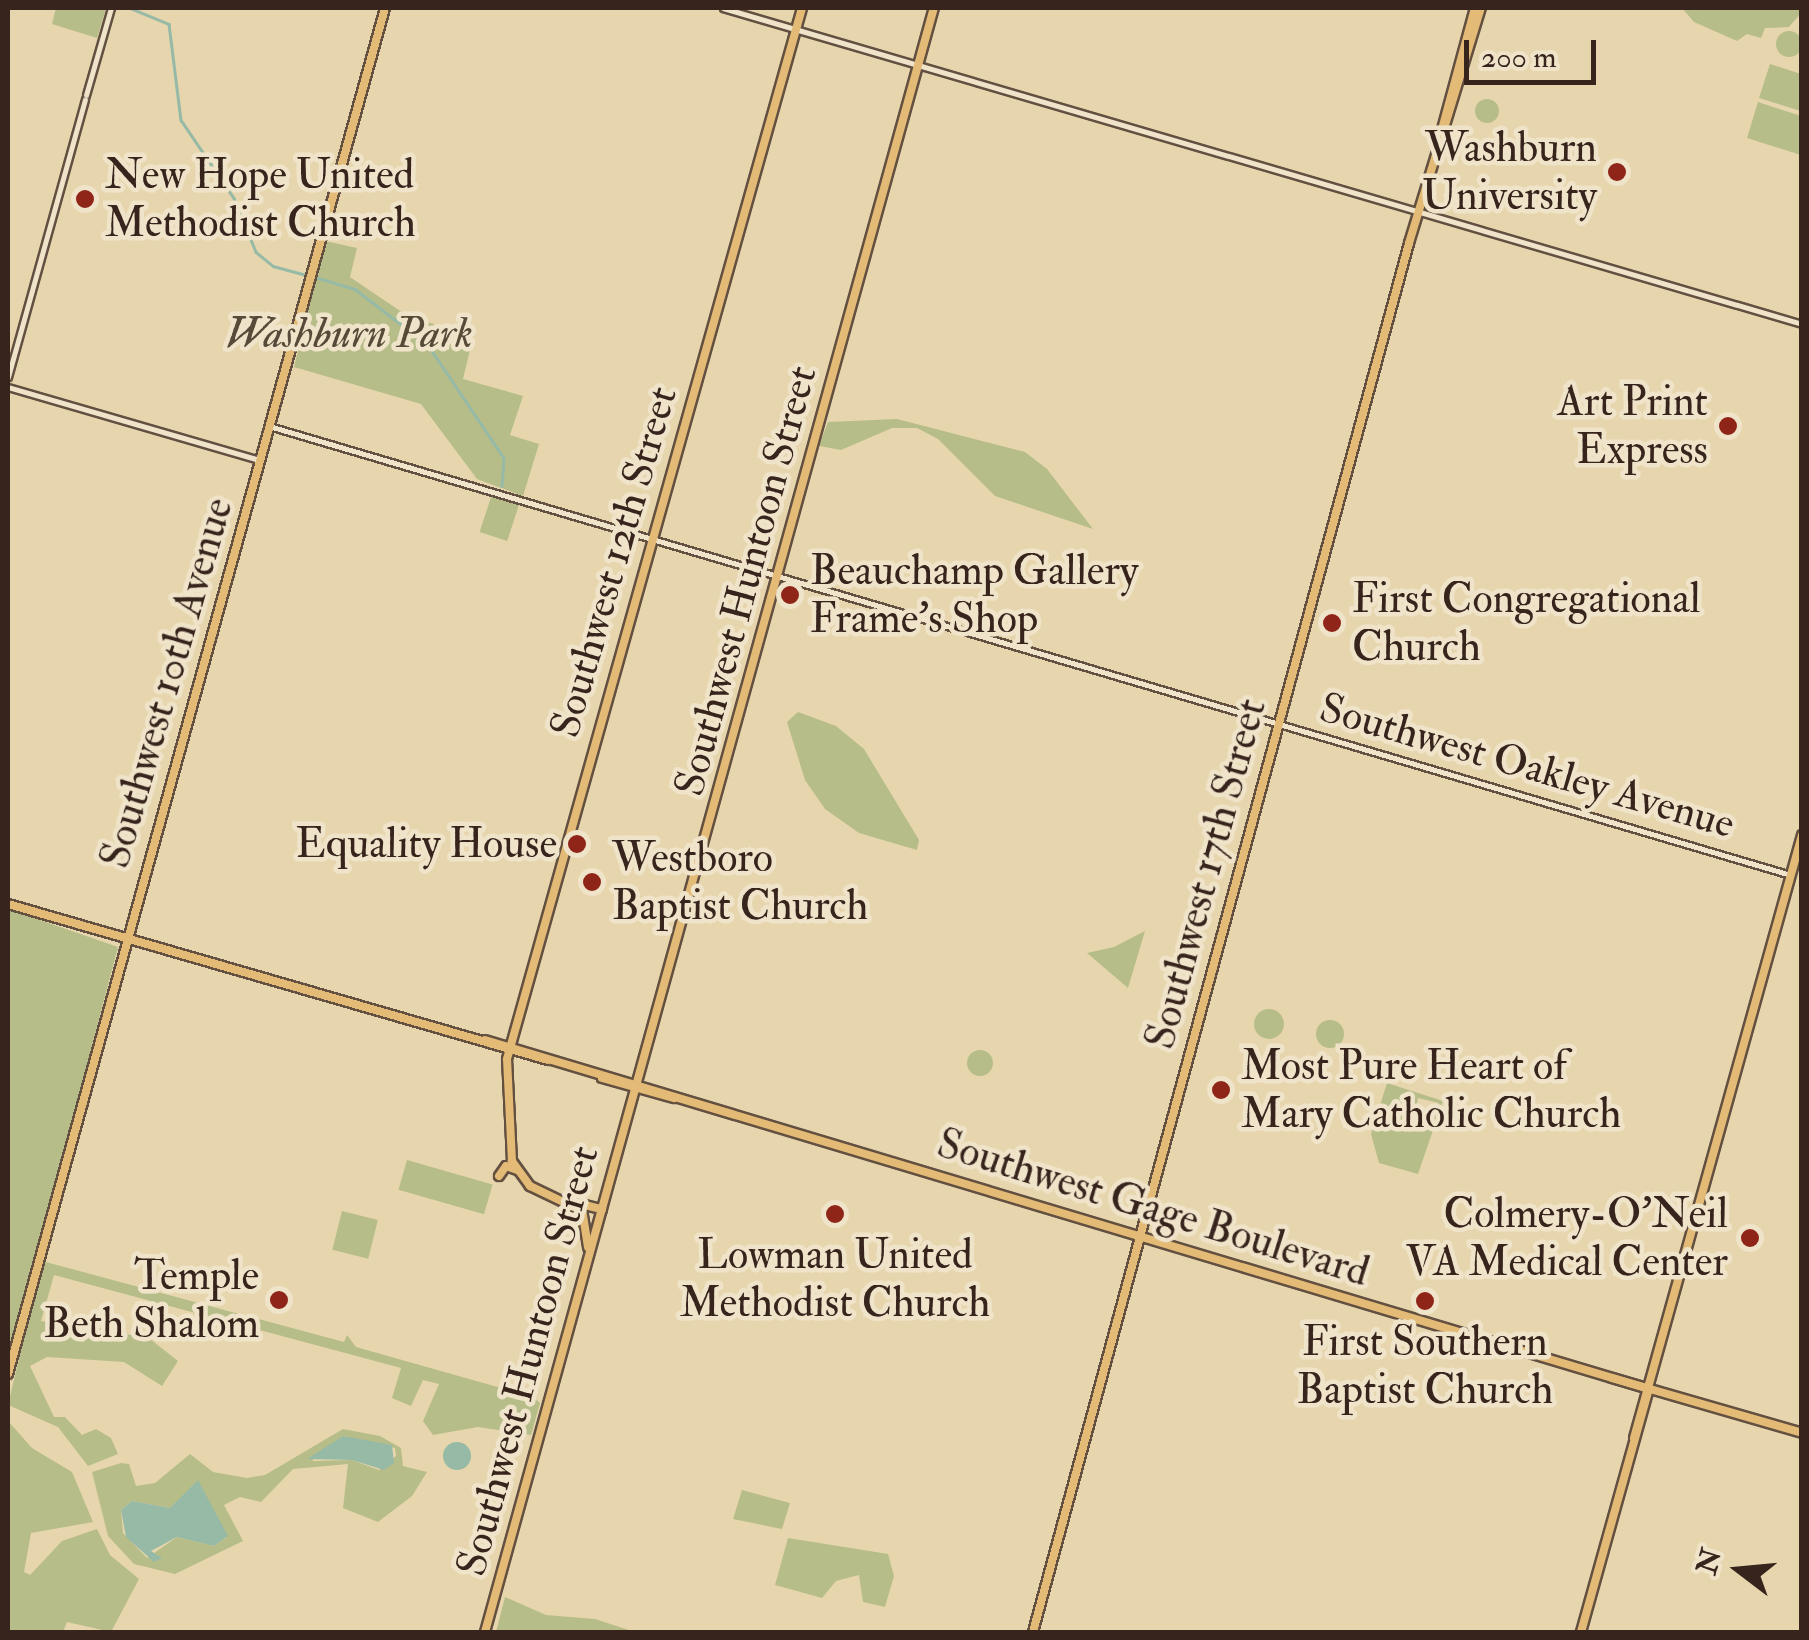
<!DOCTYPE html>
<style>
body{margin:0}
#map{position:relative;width:1809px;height:1640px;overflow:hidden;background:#e7d6ad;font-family:"IM FELL Double Pica",serif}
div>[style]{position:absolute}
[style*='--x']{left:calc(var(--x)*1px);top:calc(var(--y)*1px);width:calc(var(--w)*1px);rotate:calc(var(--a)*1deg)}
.green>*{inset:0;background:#b6bd89;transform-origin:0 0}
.round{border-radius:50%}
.water>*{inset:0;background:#97baa6}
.stream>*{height:2.5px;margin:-1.25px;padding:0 1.25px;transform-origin:1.25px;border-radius:1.25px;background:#97baa6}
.roads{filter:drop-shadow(2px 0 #635041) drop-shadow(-2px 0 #635041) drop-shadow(0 2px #635041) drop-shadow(0 -2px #635041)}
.minor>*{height:5px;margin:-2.5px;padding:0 2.5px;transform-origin:2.5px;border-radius:2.5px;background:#efe4ca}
.major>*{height:8px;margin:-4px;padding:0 4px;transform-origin:4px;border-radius:4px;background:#e4bb76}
.dots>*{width:28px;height:28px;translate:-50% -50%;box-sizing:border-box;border:5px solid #efe4ca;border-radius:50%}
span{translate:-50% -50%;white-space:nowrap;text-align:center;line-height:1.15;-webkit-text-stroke:9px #efe4ca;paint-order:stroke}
.poi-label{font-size:42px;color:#37241d}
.right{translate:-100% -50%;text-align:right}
.left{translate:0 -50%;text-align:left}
.park-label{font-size:42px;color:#574a38;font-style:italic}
.street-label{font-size:42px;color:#37241d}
.frame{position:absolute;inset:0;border:10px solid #37241d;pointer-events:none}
.north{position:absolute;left:1689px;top:1520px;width:100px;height:100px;-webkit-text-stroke:8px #efe4ca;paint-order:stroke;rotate:286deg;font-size:28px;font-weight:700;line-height:40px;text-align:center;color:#37241d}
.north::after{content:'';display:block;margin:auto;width:35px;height:45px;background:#37241d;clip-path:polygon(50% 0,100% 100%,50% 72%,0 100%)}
.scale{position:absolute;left:1464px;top:40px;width:132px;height:45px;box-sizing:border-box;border:5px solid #37241d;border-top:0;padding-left:12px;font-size:30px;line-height:35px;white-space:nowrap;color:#37241d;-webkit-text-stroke:8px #efe4ca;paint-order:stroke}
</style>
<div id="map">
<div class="green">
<div style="clip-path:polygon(56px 8px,106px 8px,97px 38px,52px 24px)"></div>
<div style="clip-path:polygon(1682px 8px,1801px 8px,1802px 12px,1789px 27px,1765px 28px,1761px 38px,1747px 34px,1737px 41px,1694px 22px)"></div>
<div class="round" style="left:1776px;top:31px;width:26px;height:26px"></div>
<div style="clip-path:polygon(1770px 64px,1801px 74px,1801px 111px,1759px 98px)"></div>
<div class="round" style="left:1475px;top:99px;width:24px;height:24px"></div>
<div style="clip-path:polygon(1758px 102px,1801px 116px,1801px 155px,1747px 138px)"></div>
<div style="clip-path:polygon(325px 241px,357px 248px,350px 277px,409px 317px,434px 324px,434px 339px,470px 350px,463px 379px,523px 396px,510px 435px,539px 444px,523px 496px,477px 479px,421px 404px,294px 367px)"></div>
<div style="clip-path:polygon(897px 419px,1025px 452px,1047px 469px,1093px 529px,995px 496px,938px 439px,917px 428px,892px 428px,841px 450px,819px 446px,828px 422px)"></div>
<div style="left:492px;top:494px;width:29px;height:40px;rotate:18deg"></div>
<div style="clip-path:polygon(798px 712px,836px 726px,864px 749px,919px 840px,917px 850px,859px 833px,825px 809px,805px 780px,787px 722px)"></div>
<div style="clip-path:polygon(8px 909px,118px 947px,8px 1365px)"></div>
<div style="clip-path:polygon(1145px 931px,1128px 988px,1087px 953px,1114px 947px)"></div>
<div class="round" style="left:1254px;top:1009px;width:30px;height:30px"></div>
<div class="round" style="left:1316px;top:1020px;width:28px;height:28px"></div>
<div class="round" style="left:967px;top:1050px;width:26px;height:26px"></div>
<div style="clip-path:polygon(evenodd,1387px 1083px,1443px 1101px,1418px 1174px,1379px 1163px,1371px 1134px,1387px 1083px,1418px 1098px,1439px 1103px,1431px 1120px,1415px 1114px,1418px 1098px)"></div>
<div style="left:407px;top:1160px;width:89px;height:31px;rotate:16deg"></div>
<div style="left:342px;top:1211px;width:37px;height:40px;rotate:14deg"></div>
<div style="clip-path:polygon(42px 1261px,344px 1342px,347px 1335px,356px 1347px,533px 1397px,540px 1403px,531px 1435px,478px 1427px,433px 1435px,423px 1421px,439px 1384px,423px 1380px,411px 1406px,392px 1398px,401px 1368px,54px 1275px,41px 1321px,75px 1327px,80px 1334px,98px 1328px,150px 1339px,178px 1361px,162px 1386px,124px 1362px,47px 1357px,30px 1366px,54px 1417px,65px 1417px,82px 1435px,96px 1429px,111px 1438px,118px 1454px,88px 1466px,58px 1427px,8px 1405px)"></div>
<div style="clip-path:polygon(8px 1421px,32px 1448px,72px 1472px,93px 1522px,31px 1533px,24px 1572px,30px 1575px,62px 1541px,97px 1529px,110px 1555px,139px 1579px,111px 1632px,67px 1622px,63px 1632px,8px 1632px)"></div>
<div style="clip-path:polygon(evenodd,343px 1429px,380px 1436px,401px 1448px,403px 1466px,427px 1472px,412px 1496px,378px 1522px,343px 1508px,348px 1464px,293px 1469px,261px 1502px,240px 1497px,224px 1505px,243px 1541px,175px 1574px,134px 1564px,108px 1536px,92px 1472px,121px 1463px,129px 1464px,136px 1486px,155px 1483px,190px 1454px,213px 1472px,247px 1478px,265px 1475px,343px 1429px,343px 1436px,395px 1448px,396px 1456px,379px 1470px,352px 1460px,312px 1461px,343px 1436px,343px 1429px,187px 1493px,214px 1514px,227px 1537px,214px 1546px,177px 1537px,147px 1558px,123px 1533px,121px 1510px,132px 1501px,170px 1508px,187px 1493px)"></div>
<div style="clip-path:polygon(742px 1490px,790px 1503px,782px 1529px,733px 1519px)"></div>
<div style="clip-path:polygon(788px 1538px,888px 1554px,894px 1576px,885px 1607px,863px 1602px,859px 1575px,836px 1581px,822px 1598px,775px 1585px)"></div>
<div style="clip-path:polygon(505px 1597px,546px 1615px,595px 1619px,635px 1632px,496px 1632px)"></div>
</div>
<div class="water">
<div style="clip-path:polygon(343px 1436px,392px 1445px,394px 1463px,384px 1470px,352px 1460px,307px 1459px)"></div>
<div class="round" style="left:443px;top:1442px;width:28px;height:28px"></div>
<div style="clip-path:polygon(198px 1480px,228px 1536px,214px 1546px,177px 1537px,151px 1551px,162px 1558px,154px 1562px,126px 1537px,121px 1510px,132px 1501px,170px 1508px)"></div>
</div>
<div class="stream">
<div style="--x:130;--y:8;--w:42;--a:22.3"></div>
<div style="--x:169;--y:24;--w:97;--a:82.9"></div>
<div style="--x:181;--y:120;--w:94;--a:55.8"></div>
<div style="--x:234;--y:198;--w:58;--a:67.8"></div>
<div style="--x:256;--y:252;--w:22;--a:39"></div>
<div style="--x:273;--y:266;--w:35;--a:15"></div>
<div style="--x:315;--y:277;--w:42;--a:16.7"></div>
<div style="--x:355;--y:289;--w:92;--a:37.5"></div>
<div style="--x:428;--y:345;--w:136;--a:56.1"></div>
<div style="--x:504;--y:458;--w:28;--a:94"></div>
</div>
<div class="roads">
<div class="minor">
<div style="--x:723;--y:8;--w:1124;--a:16.32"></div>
<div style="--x:86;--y:95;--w:91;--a:-74"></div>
<div style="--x:8;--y:377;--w:288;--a:-74.5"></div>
<div style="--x:8;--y:387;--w:261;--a:16.2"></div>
<div style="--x:269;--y:426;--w:1587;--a:16.44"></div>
</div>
<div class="major">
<div style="--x:1441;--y:133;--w:130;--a:-74.8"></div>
<div style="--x:8;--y:904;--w:562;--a:16.11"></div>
<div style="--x:485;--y:1040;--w:1215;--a:16.69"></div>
<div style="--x:602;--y:1078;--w:75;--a:15.5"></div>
<div style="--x:499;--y:1176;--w:12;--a:-55"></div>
<div style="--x:506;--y:1166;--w:12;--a:20"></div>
<div style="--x:573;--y:1202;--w:30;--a:14"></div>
<div style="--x:588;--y:1247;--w:36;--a:-99"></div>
<div style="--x:582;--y:1211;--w:58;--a:-154.3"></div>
<div style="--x:530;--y:1186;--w:31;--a:-126"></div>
<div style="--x:512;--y:1161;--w:102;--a:-92.8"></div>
<div style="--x:507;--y:1059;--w:1092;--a:-74.32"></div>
<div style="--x:8;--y:1374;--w:1417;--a:-74.57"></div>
<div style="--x:1612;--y:1378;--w:198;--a:16.1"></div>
<div style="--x:1634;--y:1438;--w:626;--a:-74.43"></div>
<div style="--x:485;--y:1632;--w:1685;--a:-74.55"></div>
<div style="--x:1033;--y:1632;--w:1439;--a:-74.85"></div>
<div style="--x:1409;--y:243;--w:246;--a:-73"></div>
<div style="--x:1581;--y:1632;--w:252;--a:-74.4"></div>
</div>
</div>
<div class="dots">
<div style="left:1617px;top:172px;background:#8f2418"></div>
<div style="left:85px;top:199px;background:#8f2418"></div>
<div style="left:1728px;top:426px;background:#8f2418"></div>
<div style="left:790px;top:595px;background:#8f2418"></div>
<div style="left:1332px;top:623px;background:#8f2418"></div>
<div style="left:577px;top:844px;background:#8f2418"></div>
<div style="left:592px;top:882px;background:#8f2418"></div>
<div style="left:1221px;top:1090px;background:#8f2418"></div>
<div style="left:835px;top:1214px;background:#8f2418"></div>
<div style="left:1750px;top:1238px;background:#8f2418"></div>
<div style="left:279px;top:1300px;background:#8f2418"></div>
<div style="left:1425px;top:1301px;background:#8f2418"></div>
</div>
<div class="poi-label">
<span class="right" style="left:1597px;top:172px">Washburn<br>University</span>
<span class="left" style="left:105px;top:199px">New Hope United<br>Methodist Church</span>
<span class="right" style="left:1708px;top:426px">Art Print<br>Express</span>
<span class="left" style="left:810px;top:595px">Beauchamp Gallery<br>Frame's Shop</span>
<span class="left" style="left:1352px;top:623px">First Congregational<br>Church</span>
<span class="right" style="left:557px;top:844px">Equality House</span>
<span class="left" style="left:612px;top:882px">Westboro<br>Baptist Church</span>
<span class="left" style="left:1241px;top:1090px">Most Pure Heart of<br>Mary Catholic Church</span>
<span class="right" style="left:1728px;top:1238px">Colmery-O'Neil<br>VA Medical Center</span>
<span style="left:835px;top:1279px">Lowman United<br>Methodist Church</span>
<span class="right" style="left:259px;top:1300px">Temple<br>Beth Shalom</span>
<span style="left:1425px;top:1366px">First Southern<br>Baptist Church</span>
</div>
<div class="park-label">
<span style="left:349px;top:334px">Washburn Park</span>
</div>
<div class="street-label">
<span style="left:614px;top:562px;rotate:-74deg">Southwest 12th Street</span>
<span style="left:746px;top:581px;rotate:-75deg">Southwest Huntoon Street</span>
<span style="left:167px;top:683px;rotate:-74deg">Southwest 10th Avenue</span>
<span style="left:1527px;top:766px;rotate:16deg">Southwest Oakley Avenue</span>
<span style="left:1206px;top:874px;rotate:-75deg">Southwest 17th Street</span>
<span style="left:1153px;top:1208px;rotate:17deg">Southwest Gage Boulevard</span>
<span style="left:528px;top:1361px;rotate:-75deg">Southwest Huntoon Street</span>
</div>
<div class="frame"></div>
<div class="north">N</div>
<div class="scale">200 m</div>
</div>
